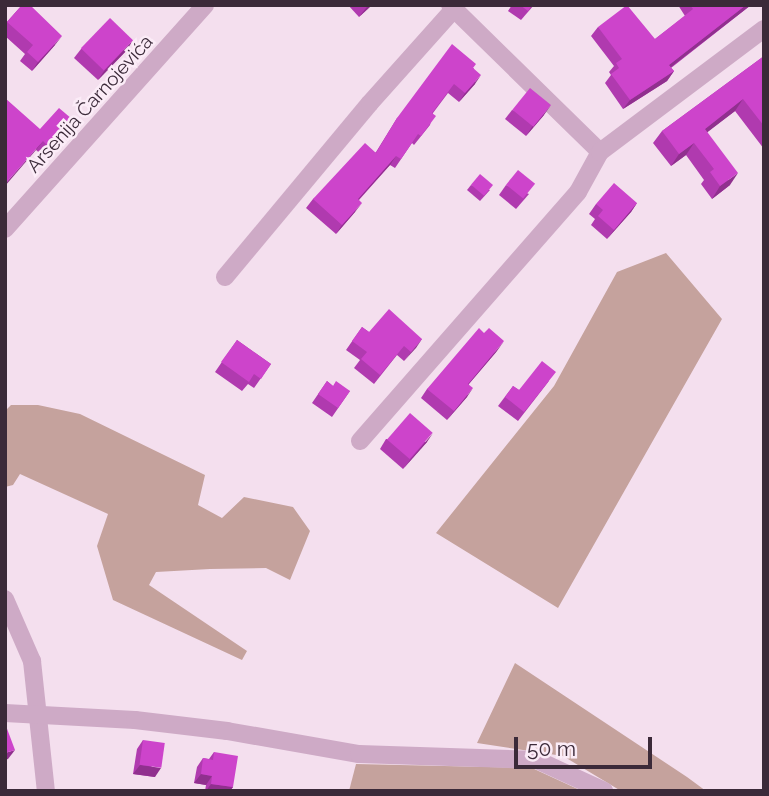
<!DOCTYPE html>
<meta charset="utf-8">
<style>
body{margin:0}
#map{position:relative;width:769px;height:796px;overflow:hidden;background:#f4dfee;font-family:Raleway,sans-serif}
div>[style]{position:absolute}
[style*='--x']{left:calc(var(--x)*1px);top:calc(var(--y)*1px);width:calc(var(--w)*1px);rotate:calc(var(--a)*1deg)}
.green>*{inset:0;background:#c5a29d}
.minor>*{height:18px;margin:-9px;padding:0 9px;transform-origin:9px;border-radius:9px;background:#ceaac6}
.wall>*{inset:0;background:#b03aaf}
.shaded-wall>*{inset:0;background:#90308e}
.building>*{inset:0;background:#cd44cb;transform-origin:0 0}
span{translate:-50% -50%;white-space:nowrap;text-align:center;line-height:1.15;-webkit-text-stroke:5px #fbecf7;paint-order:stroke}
.street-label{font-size:19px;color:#3b2a39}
.frame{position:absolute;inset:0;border:7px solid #3b2a39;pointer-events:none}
.scale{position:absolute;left:514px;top:737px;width:138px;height:32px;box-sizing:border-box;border:4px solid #3b2a39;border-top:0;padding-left:9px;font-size:21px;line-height:24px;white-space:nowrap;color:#3b2a39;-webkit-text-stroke:5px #fbecf7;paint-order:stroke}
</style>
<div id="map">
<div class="green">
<div style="clip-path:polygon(666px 253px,722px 319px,558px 608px,436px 533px,554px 386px,617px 272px)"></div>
<div style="clip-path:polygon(11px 405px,38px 405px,80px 414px,205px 475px,198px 505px,222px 518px,244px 497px,293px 507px,310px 531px,290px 580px,266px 568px,210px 569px,156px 572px,149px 585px,247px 651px,242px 660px,113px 600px,97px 546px,108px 514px,20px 474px,13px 485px,5px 487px,5px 411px)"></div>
<div style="clip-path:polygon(515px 663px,687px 777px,706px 791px,621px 791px,563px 756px,477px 743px)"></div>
<div style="clip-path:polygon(356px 764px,532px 768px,582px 791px,349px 791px)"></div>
</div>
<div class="minor">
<div style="--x:450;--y:5;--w:210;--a:44.4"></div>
<div style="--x:5;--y:229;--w:300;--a:-48.2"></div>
<div style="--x:225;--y:277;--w:226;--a:-50.2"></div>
<div style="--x:370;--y:103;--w:126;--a:-48.2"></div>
<div style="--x:360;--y:441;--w:331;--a:-48.8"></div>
<div style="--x:578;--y:192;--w:46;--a:-61.2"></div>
<div style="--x:600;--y:152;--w:205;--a:-36.9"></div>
<div style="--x:5;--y:599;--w:68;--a:66.5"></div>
<div style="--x:32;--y:661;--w:131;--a:83.9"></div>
<div style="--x:5;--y:713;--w:130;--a:3.1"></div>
<div style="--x:135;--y:720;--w:93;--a:6.8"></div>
<div style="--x:227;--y:731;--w:134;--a:9.9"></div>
<div style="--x:359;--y:754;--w:178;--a:1.9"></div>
<div style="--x:537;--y:760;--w:74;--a:24.8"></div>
</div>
<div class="wall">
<div style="clip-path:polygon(22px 5px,55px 45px,32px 71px,20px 61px,25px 54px,5px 36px,5px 24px)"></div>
<div style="clip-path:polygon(348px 5px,372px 5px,359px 17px)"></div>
<div style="clip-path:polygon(512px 5px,534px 5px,521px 20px,508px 11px)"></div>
<div style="clip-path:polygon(678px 5px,751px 5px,671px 68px,674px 71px,667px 81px,623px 109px,605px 83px,611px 75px,609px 72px,614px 66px,591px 36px,598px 27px,655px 39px,685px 16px)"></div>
<div style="clip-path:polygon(81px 49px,127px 50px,98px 80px,74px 58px)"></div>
<div style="clip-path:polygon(764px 56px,764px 149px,735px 111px,707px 132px,730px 185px,712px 199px,701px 184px,704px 180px,686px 155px,671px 166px,653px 143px,662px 131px)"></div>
<div style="clip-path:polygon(474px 68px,475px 84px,459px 102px,448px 93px,433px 113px,430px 125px,414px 145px,412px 143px,395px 168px,390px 165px,359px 200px,355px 212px,336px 234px,306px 208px,313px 199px,376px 152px,397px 118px)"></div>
<div style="clip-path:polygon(512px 110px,544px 115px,526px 136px,505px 119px)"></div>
<div style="clip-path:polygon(40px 129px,65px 129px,42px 155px,36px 150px)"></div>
<div style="clip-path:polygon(471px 185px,490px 190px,480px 201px,467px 190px)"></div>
<div style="clip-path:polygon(506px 185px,529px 194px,516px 209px,499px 195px)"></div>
<div style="clip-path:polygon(637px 203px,631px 212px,607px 239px,591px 225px,595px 219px,589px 214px,596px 204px)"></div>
<div style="clip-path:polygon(362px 327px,369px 332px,422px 339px,404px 361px,397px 355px,374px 384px,354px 368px,360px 360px,346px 350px)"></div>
<div style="clip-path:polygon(237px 340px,271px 364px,254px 388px,248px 384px,242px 391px,215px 372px)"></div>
<div style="clip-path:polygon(497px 351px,469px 384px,467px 397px,447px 420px,421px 398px,427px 389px)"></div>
<div style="clip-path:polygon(327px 381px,333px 386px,350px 391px,332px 417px,312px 403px)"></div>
<div style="clip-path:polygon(549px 381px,518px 421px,498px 406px,513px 386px,519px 390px)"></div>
<div style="clip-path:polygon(386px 439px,427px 442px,403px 469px,380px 449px)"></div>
<div style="clip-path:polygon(143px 740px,155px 777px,133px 774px,137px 749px)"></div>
<div style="clip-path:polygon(214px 752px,233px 787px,230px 791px,205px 791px,206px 785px,194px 783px,197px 767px,203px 758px,209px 759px)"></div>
</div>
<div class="shaded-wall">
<div style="clip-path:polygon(369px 5px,372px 5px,359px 17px,366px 8px)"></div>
<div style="clip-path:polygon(746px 5px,751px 5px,662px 74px,669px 65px)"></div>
<div style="clip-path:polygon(62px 36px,55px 45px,32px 71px,38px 62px)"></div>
<div style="clip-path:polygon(133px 40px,127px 50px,98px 80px,104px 71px)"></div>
<div style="clip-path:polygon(674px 71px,667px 81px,623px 109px,630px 100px)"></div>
<div style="clip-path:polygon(481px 75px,475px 84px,459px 102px,465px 93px)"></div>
<div style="clip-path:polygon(743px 99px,735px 111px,696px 141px,705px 129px)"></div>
<div style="clip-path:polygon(551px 105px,544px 115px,526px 136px,532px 127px)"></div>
<div style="clip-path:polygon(72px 119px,65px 129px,42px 155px,48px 146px)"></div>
<div style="clip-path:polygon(43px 141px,36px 150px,5px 186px,5px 184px)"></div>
<div style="clip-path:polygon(694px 143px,686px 155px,671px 166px,679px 154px)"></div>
<div style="clip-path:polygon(396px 156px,390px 165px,351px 208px,358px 199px)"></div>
<div style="clip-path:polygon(738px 173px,730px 185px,712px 199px,720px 186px)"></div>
<div style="clip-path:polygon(362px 203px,355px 212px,336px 234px,342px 225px)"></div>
<div style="clip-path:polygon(637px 203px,631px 212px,607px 239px,614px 230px)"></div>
<div style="clip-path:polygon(422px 339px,416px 348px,404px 361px,411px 352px)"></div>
<div style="clip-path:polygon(504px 341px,497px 351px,461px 393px,468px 384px)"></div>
<div style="clip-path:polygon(473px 388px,467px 397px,447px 420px,454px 411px)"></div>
<div style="clip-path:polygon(433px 433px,427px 442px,403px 469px,410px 460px)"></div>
<div style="clip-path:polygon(15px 750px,8px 759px,5px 760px,5px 753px)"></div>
<div style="clip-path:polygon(140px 765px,161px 768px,155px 777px,133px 774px)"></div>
<div style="clip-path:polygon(201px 774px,212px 776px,206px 785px,194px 783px)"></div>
<div style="clip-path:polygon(211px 784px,233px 787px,230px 791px,206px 791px)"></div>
</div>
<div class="building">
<div style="clip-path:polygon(22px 5px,30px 5px,62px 36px,38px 62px,27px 52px,33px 45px,7px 22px)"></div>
<div style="clip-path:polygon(520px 5px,532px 5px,528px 11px)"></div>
<div style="clip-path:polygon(627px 5px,655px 39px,693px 9px,690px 5px,746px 5px,669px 65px,674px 71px,630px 100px,611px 74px,619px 68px,616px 63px,622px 59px,598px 27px)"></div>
<div style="left:110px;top:18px;width:32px;height:42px;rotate:44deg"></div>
<div style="clip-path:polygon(452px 44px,476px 64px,473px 68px,481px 75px,465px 93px,454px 84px,432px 113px,436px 116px,421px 136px,418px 134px,401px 159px,396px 156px,358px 199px,362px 203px,342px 225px,313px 199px,365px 143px,376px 153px,397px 118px)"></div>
<div style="clip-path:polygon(764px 56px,764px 126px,743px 99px,705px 129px,738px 173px,720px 186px,710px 172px,714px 169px,694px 143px,679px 154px,662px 131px)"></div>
<div style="left:530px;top:88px;width:27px;height:28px;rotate:39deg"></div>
<div style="clip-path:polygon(5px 98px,40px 129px,59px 108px,72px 119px,48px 146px,43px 141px,5px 184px)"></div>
<div style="left:518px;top:170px;width:22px;height:19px;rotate:39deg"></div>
<div style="left:480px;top:174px;width:17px;height:14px;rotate:40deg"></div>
<div style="clip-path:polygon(614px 183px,637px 203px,614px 230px,598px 216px,603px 210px,596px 204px)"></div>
<div style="clip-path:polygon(389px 309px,422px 339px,411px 352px,404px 346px,380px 375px,361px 359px,367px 352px,352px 341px,362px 327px,369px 332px)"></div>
<div style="clip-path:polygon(479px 328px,484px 333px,489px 328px,504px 341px,468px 384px,473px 388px,454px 411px,427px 389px)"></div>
<div style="clip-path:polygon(237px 340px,271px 364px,261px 379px,254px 374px,249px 382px,221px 362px)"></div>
<div style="clip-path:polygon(542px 361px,556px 372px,524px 412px,505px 397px,513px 386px,519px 390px)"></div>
<div style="clip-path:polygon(327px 381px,333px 386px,336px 381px,350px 391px,338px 408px,318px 394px)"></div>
<div style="left:410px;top:413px;width:30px;height:35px;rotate:41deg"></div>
<div style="clip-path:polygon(5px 726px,6px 726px,15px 750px,5px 753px)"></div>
<div style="left:143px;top:740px;width:22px;height:25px;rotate:8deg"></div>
<div style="clip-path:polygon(214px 752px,238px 756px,233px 787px,211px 784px,212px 776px,201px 774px,203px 758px,213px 760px)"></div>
</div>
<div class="street-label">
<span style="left:90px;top:104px;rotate:-48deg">Arsenija Čarnojevića</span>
</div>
<div class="frame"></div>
<div class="scale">50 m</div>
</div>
